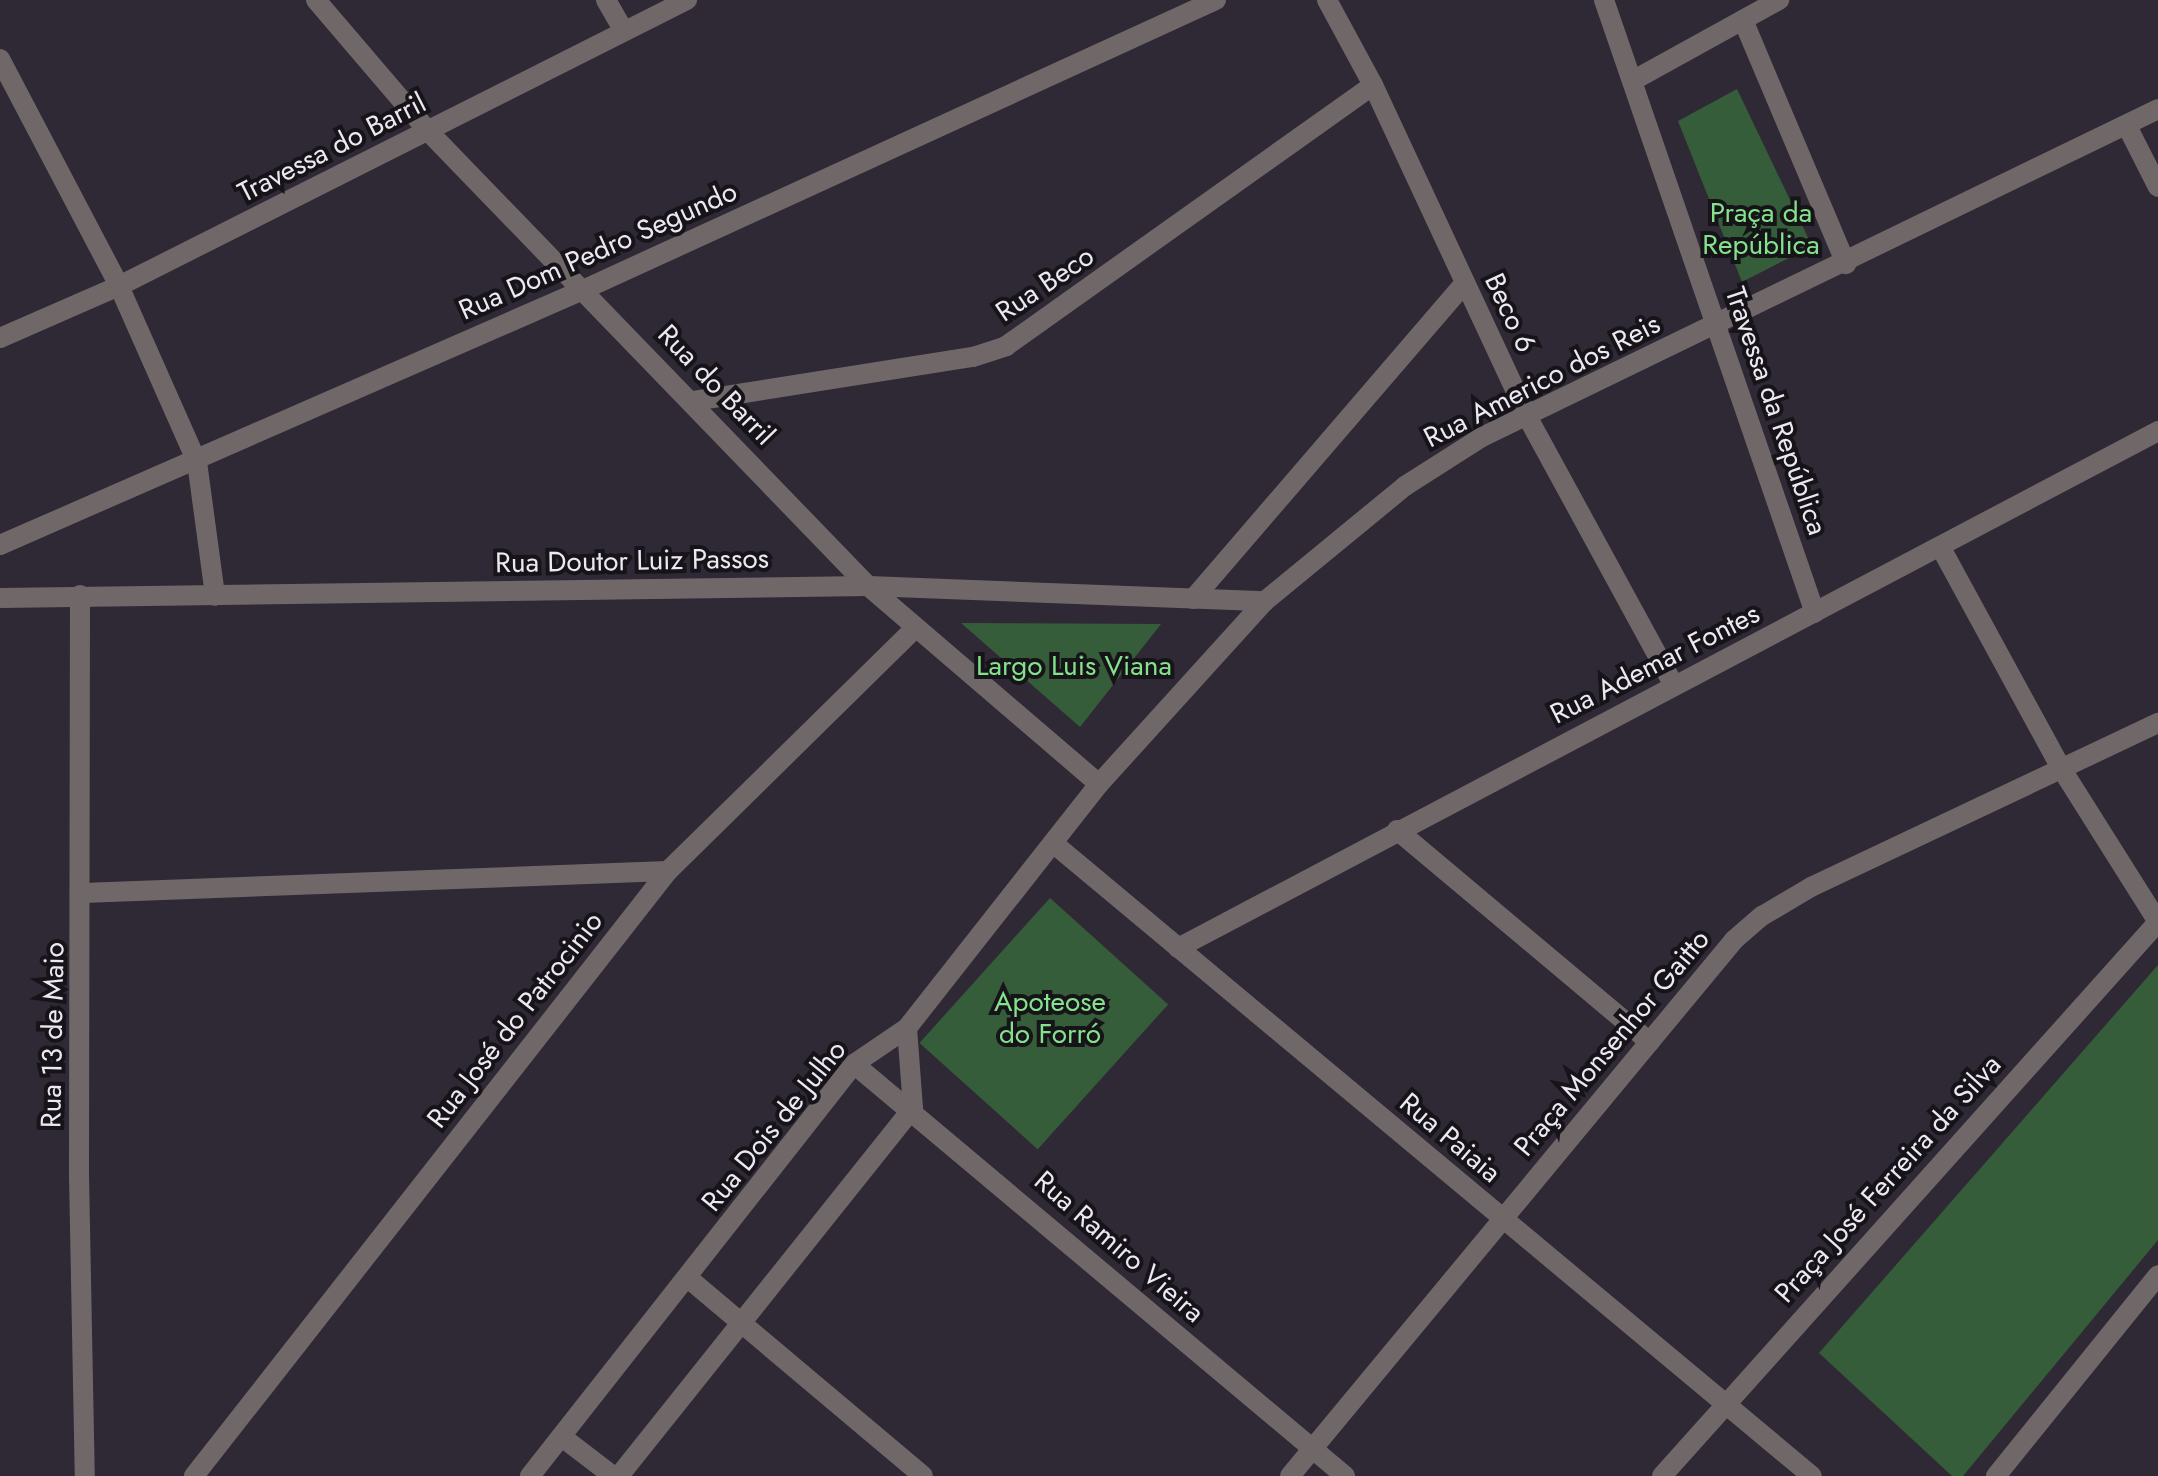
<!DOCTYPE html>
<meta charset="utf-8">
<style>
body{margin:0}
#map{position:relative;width:2158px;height:1476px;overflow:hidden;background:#2f2936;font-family:Jost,sans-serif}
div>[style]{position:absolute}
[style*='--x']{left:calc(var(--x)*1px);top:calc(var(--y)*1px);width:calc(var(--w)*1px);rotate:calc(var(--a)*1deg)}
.green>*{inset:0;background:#365d3a;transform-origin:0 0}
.minor>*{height:20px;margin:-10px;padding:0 10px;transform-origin:10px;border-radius:10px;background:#706868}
span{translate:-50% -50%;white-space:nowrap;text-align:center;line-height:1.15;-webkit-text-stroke:8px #161319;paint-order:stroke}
.street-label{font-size:28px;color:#ede9f2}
.park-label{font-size:28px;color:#84e18c}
</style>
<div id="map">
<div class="green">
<div style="clip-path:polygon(1737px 89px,1812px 246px,1742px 282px,1678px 121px)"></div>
<div style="clip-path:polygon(961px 623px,1161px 624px,1080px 727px)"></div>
<div style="left:1050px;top:898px;width:159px;height:195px;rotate:42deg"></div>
<div style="clip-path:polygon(2158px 965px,2158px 1240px,1963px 1476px,1952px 1476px,1819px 1353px)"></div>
</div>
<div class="minor">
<div style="--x:316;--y:0;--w:172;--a:49.5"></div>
<div style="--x:428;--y:131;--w:633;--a:45.96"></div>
<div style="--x:868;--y:586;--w:304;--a:40.6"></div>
<div style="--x:606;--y:0;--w:34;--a:60"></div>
<div style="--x:1327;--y:0;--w:97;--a:61.6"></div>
<div style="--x:1373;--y:85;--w:365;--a:65"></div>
<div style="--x:1527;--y:416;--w:307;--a:61.4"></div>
<div style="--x:1604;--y:0;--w:648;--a:71.01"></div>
<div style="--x:1743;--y:20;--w:265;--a:67.1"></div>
<div style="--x:0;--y:59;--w:256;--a:62.3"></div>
<div style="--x:119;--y:286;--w:193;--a:66.1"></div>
<div style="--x:197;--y:462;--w:135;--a:82.3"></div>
<div style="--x:1634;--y:80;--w:166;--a:-28.9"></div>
<div style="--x:2127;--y:126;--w:68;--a:63.1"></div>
<div style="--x:0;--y:338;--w:130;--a:-23.6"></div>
<div style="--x:119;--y:286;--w:636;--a:-26.73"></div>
<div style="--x:694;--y:401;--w:282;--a:-9"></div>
<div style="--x:973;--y:357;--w:35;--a:-18"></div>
<div style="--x:1006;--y:346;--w:450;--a:-35.4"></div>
<div style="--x:0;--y:545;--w:639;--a:-23.63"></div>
<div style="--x:585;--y:289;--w:694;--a:-24.61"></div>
<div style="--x:1941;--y:548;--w:251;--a:61.4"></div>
<div style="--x:2061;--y:768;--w:182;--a:57.8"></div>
<div style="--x:80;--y:595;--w:580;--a:90.1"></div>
<div style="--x:79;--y:1175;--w:301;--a:88.9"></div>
<div style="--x:0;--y:598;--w:868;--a:-0.79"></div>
<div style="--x:868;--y:586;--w:397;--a:2.2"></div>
<div style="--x:1193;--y:599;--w:417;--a:-49.3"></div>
<div style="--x:1397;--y:830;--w:330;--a:40"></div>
<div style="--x:1053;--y:843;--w:988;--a:39.83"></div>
<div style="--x:83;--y:893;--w:585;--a:-2.15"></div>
<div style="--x:1178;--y:948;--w:1108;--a:-27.81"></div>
<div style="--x:854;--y:1064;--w:641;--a:40"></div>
<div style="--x:688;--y:1278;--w:307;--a:40.1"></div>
<div style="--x:562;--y:1437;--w:64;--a:37.4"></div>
<div style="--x:194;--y:1476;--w:769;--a:-51.92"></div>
<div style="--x:668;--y:871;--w:345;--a:-44.5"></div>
<div style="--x:530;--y:1476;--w:524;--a:-51.82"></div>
<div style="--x:854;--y:1064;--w:64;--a:-34.2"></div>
<div style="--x:907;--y:1028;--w:310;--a:-51.8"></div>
<div style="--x:1099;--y:784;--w:247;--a:-47.8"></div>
<div style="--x:1265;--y:601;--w:181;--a:-39.4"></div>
<div style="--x:1405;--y:486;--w:91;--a:-32.5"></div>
<div style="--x:1482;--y:437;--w:751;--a:-25.88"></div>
<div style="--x:619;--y:1476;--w:471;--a:-51.4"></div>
<div style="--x:913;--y:1108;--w:80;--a:-94.3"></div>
<div style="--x:1290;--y:1476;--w:696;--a:-50.36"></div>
<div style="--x:1734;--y:940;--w:37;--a:-41"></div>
<div style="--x:1762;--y:916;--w:57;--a:-30.6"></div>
<div style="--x:1811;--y:887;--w:384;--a:-25.3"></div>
<div style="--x:1662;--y:1476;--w:744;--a:-48.16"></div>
<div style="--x:1996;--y:1476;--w:258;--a:-51.1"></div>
</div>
<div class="street-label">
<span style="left:332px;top:148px;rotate:-27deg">Travessa do Barril</span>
<span style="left:598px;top:251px;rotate:-24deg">Rua Dom Pedro Segundo</span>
<span style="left:1045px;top:284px;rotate:-34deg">Rua Beco</span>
<span style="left:1510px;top:313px;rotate:65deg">Beco 6</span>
<span style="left:1542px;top:381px;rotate:-27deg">Rua Americo dos Reis</span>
<span style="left:716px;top:385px;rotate:46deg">Rua do Barril</span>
<span style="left:1776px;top:411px;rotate:71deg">Travessa da República</span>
<span style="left:632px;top:561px;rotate:-1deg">Rua Doutor Luiz Passos</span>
<span style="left:1655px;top:664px;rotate:-27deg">Rua Ademar Fontes</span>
<span style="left:515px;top:1020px;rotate:-52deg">Rua José do Patrocinio</span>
<span style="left:53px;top:1035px;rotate:-89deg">Rua 13 de Maio</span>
<span style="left:1612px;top:1043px;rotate:-50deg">Praça Monsenhor Gaitto</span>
<span style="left:774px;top:1126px;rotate:-51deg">Rua Dois de Julho</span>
<span style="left:1450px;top:1138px;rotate:40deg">Rua Paiaia</span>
<span style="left:1888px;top:1179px;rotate:-48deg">Praça José Ferreira da Silva</span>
<span style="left:1119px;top:1247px;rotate:41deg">Rua Ramiro Vieira</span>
</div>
<div class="park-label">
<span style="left:1761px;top:229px">Praça da<br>República</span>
<span style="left:1074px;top:666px">Largo Luis Viana</span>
<span style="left:1050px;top:1018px">Apoteose<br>do Forró</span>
</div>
</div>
